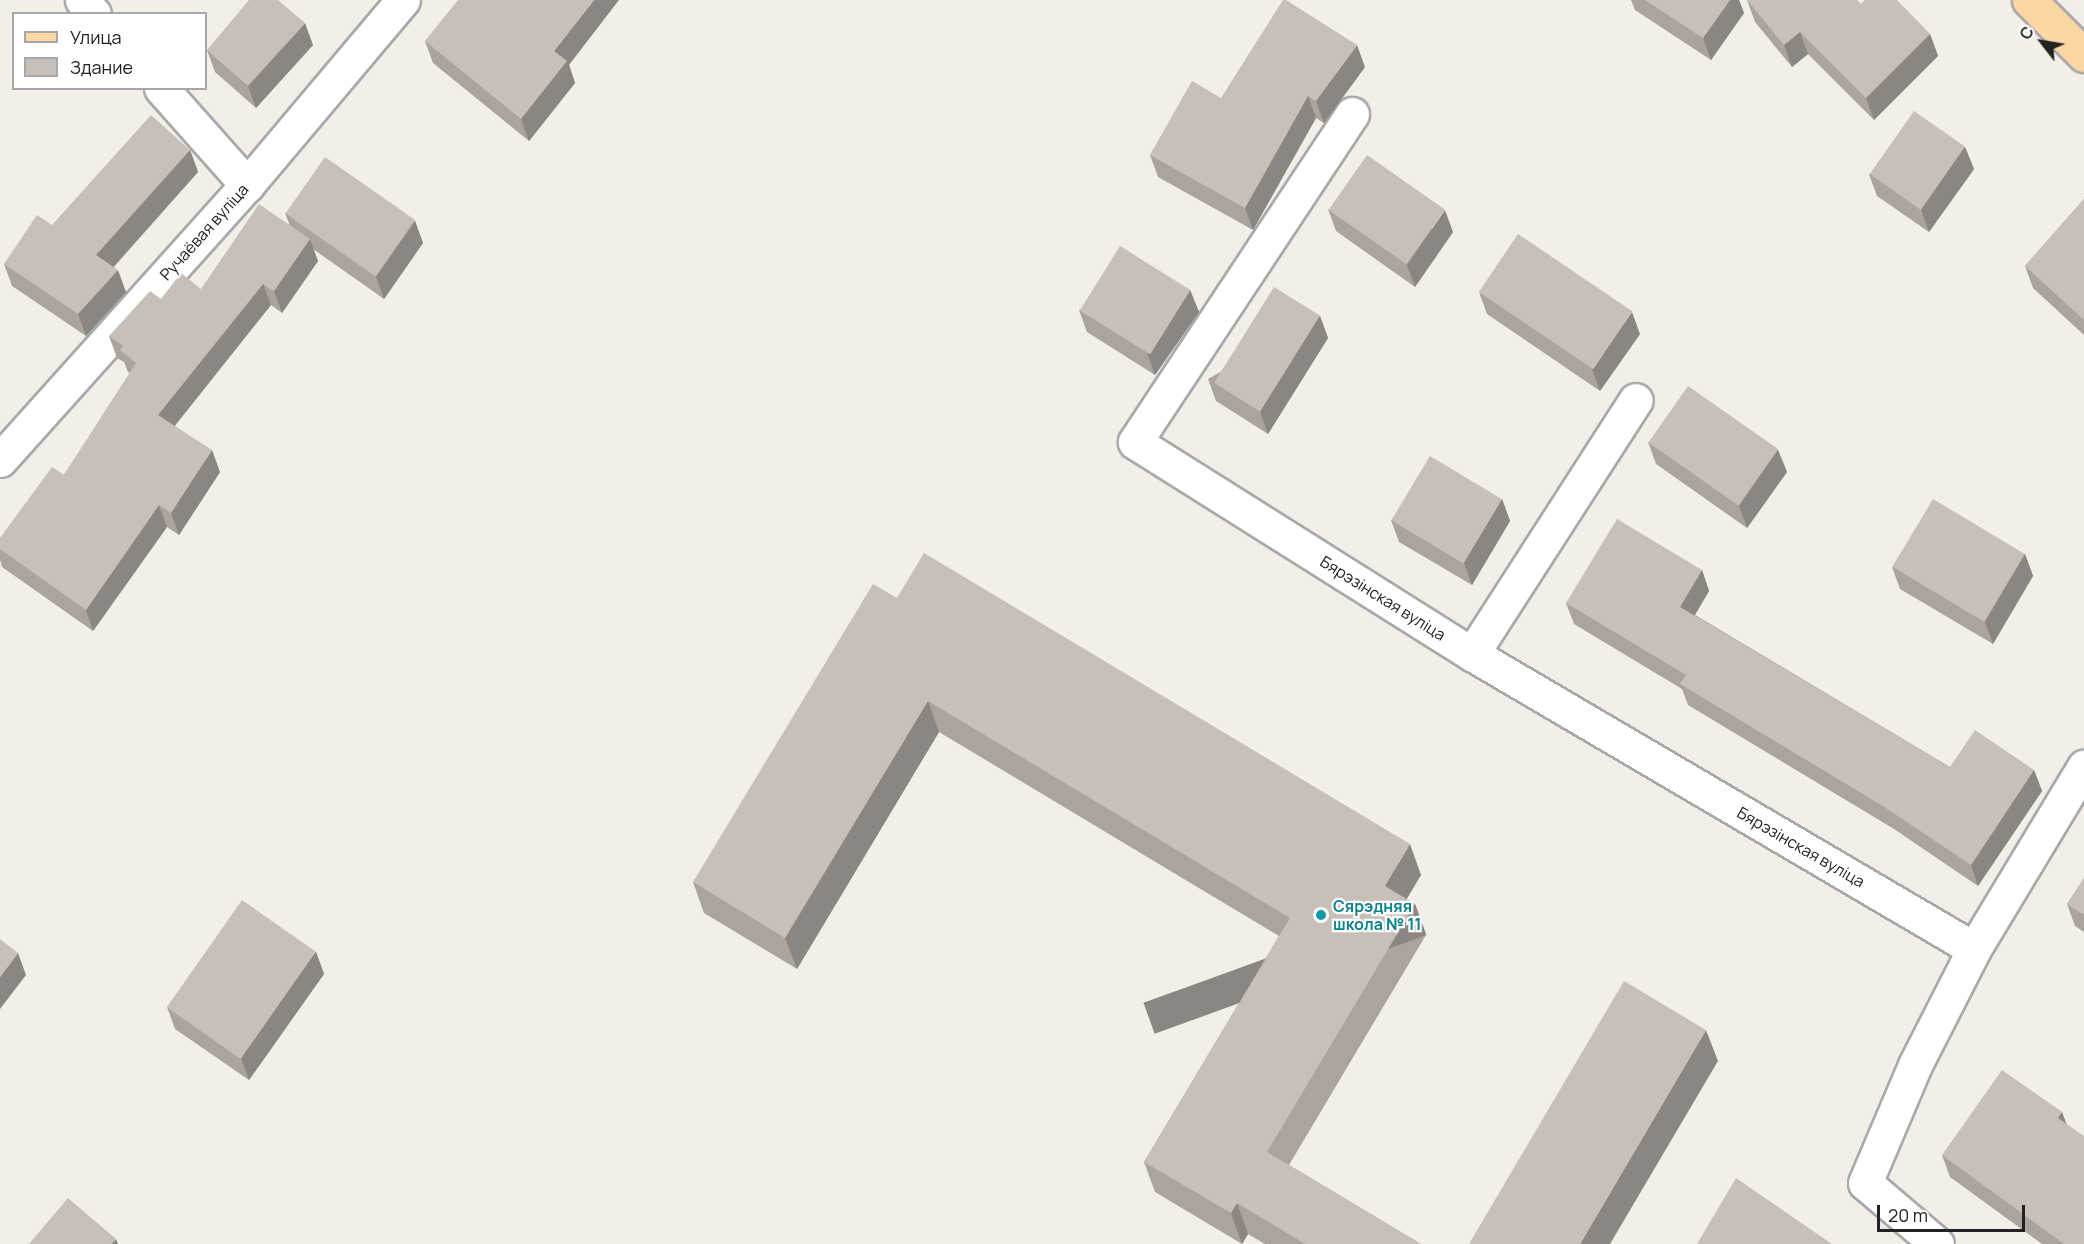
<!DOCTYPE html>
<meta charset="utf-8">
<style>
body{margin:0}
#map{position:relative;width:2084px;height:1244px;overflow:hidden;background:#f2efe9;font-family:Manrope,sans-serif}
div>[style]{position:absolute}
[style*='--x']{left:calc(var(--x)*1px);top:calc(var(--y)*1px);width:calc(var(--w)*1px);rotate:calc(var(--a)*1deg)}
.roads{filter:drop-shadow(2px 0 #a9a9a9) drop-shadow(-2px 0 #a9a9a9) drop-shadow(0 2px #a9a9a9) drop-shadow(0 -2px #a9a9a9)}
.street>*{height:33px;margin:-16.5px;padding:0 16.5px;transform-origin:16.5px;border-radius:16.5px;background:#fff}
.primary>*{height:33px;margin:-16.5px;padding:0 16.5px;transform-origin:16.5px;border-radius:16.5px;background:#fcd6a4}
.wall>*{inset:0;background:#aba49e}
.shaded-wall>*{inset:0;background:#8b8681;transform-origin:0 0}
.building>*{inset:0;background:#c7bfb8;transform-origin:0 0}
.dots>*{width:16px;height:16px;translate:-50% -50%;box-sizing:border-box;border:3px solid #fff;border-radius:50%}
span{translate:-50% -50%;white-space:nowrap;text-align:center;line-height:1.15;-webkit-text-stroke:4.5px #fff;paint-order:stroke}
.street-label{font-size:16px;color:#222}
.culture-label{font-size:16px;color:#0d838f;font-weight:700}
.left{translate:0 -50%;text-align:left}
.legend{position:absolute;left:12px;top:12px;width:195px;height:78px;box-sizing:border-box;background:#fff;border:2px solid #a7a7a7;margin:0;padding:8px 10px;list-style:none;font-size:18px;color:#222}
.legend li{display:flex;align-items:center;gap:12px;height:30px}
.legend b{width:30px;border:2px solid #a7a7a7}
.north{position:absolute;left:2012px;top:12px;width:60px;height:60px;-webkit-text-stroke:4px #fff;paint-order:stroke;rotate:301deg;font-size:16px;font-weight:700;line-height:24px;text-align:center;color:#222}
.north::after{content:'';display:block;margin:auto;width:21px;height:27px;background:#222;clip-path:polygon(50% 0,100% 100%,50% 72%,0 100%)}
.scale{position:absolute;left:1877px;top:1205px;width:148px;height:27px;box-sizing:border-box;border:3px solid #222;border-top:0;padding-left:8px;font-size:18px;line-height:21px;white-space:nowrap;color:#222;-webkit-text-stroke:4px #fff;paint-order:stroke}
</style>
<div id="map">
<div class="roads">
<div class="street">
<div style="--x:82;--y:0;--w:18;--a:49"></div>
<div style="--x:161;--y:88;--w:130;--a:48.4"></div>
<div style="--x:1352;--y:114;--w:393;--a:123.5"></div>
<div style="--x:1135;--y:442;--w:398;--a:32.2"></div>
<div style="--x:1472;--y:654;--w:582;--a:30.44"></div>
<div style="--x:0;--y:460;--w:370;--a:-48.1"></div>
<div style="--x:247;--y:185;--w:242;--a:-49.9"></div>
<div style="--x:1472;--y:654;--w:302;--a:-57.2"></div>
<div style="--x:1937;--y:1244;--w:94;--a:-139.7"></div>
<div style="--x:1865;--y:1183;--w:128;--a:-67"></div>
<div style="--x:1915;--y:1065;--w:130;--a:-63"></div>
<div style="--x:1974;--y:949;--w:213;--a:-58.9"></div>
</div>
<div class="primary">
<div style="--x:2029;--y:0;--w:78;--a:45"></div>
</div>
</div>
<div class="wall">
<div style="clip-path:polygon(1631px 0,1739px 0,1744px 13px,1711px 60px,1635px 10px)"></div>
<div style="clip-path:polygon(1747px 0,1861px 4px,1930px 34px,1938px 56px,1874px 120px,1808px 54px,1792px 67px,1755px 22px)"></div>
<div style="clip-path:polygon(425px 41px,569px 65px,575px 83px,529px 141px,433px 63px)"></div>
<div style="clip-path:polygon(313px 45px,256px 108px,215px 72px,207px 50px)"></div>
<div style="clip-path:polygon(1365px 67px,1324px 123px,1316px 118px,1253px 230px,1158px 177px,1150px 155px,1221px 98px)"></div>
<div style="clip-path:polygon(1965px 147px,1974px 169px,1929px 232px,1877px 196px,1869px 174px)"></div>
<div style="clip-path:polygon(190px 150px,198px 172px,114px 267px,126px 292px,86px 336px,12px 286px,4px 264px,52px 225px)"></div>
<div style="clip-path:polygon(2084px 199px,2084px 335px,2033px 288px,2025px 266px)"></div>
<div style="clip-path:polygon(1328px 209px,1453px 232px,1415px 287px,1336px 231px)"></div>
<div style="clip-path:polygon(285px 213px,415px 221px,423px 243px,384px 299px,313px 249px,318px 261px,282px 313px,271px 305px,174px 426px,220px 472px,179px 535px,167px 527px,93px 631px,2px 567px,0 560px,0 538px,64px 475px,130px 373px,128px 372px,124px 362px,117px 358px,109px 336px,161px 299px,201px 289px,290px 226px)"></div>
<div style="clip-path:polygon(1190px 290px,1199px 312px,1155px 375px,1087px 332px,1079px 310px)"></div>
<div style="clip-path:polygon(1479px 292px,1640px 334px,1600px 391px,1487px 314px)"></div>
<div style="clip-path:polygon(1320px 316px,1328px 338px,1268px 434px,1216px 401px,1208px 379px)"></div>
<div style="clip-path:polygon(1648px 442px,1778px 450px,1787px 472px,1747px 528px,1656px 464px)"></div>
<div style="clip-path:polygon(1502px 499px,1510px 521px,1472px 585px,1399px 542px,1391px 520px)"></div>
<div style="clip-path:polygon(2025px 554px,2033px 576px,1993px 644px,1900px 589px,1892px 567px)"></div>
<div style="clip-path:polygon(1702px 570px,1709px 591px,1695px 615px,1950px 767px,2034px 770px,2042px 791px,1978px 886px,1894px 829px,1688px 705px,1682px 689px,1574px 624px,1566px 603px)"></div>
<div style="clip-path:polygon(897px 598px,1421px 875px,1406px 899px,1415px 904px,1426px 935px,1289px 1165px,1421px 1244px,1265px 1244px,1248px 1234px,1242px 1244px,1155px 1192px,1144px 1162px,1279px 936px,939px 732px,797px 969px,704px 913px,693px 882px)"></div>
<div style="clip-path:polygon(2084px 878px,2084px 932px,2075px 926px,2067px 904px)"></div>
<div style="clip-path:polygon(316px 952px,324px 974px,249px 1080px,175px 1029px,167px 1007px)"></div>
<div style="clip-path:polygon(2062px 1112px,2066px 1123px,2084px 1244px,2042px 1244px,1950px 1177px,1942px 1155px)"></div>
</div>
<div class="shaded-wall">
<div style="clip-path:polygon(594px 0,619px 0,569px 65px,575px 83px,529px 141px,521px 119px,554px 51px)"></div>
<div style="clip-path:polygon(1730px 0,1739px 0,1744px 13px,1711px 60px,1703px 38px)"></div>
<div style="clip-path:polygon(305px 23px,313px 45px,256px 108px,248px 86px)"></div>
<div style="clip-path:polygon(1800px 32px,1808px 54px,1792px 67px,1784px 45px)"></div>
<div style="clip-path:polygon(1930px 34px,1938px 56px,1874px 120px,1866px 98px)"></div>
<div style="clip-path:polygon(1357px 45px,1365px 67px,1324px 123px,1316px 101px)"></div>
<div style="clip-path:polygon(1308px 96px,1316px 118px,1253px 230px,1245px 208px)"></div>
<div style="clip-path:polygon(1965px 147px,1974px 169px,1929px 232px,1921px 210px)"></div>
<div style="clip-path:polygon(190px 150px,198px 172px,104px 277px,96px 255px)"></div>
<div style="clip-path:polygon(1445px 210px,1453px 232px,1415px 287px,1407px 265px)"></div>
<div style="clip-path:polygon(415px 221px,423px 243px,384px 299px,376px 277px)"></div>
<div style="clip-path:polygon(310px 239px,318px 261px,282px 313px,274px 291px)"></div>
<div style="clip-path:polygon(118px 270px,126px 292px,86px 336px,78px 314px)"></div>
<div style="clip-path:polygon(263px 284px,271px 305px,166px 437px,158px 415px)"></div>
<div style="clip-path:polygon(1190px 290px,1199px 312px,1155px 375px,1147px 353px)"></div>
<div style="clip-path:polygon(1632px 312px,1640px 334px,1600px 391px,1592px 369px)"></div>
<div style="clip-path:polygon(1320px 316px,1328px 338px,1268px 434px,1260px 412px)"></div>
<div style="clip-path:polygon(212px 450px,220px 472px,179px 535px,171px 513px)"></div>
<div style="clip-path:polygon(1778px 450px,1787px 472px,1747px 528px,1739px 506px)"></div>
<div style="clip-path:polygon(1502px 499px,1510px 521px,1472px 585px,1464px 563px)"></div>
<div style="clip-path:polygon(159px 505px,167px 527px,93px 631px,86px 610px)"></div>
<div style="clip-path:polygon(2025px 554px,2033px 576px,1993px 644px,1985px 622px)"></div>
<div style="clip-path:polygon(1702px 570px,1709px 591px,1687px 628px,1680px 607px)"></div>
<div style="clip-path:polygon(928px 701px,939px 732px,797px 969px,785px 938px)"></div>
<div style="clip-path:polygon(2034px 770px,2042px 791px,1978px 886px,1971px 865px)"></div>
<div style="clip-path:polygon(1410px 844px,1421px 875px,1396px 917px,1385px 886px)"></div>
<div style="left:1415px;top:904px;width:33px;height:289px;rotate:70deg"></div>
<div style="clip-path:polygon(316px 952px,324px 974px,249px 1080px,241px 1058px)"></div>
<div style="clip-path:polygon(18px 953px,26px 975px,0 1009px,0 977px)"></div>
<div style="clip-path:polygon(1706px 1030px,1718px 1061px,1610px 1244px,1580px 1244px)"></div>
<div style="clip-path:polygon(2062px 1112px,2070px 1134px,2058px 1118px)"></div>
<div style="clip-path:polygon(1237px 1203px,1248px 1234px,1242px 1244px,1231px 1213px)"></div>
<div style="clip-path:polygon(116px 1239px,118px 1244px,111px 1244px)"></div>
</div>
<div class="building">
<div style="clip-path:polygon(249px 0,278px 0,305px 23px,248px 86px,207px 50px)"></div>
<div style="clip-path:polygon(458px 0,594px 0,554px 51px,567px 61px,521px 119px,425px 41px)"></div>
<div style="clip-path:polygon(1283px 0,1286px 0,1357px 45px,1316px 101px,1308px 96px,1245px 208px,1150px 155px,1192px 81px,1221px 98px)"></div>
<div style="clip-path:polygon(1645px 0,1730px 0,1703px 38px)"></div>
<div style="clip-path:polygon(1747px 0,1857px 0,1861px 4px,1865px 0,1897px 0,1930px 34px,1866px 98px,1800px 32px,1784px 45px)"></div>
<div style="left:1914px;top:111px;width:62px;height:77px;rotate:35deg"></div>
<div style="clip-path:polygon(151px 115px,190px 150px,96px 255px,118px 270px,78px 314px,4px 264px,37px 215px,52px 225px)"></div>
<div style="left:1367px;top:155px;width:95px;height:67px;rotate:35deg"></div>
<div style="left:325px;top:157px;width:110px;height:69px;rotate:35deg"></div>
<div style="clip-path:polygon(2084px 199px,2084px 320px,2025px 266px)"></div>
<div style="clip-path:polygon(259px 204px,310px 239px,274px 291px,263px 284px,158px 415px,212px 450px,171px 513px,159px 505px,86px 610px,0 549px,0 538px,52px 467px,64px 475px,136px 363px,120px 350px,123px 346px,109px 336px,150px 291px,161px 299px,181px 273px,201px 289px)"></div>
<div style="left:1518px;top:234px;width:138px;height:70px;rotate:34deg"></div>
<div style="left:1120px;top:246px;width:83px;height:76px;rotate:32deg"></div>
<div style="left:1274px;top:287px;width:54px;height:113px;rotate:32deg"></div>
<div style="left:1688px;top:386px;width:110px;height:69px;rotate:35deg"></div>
<div style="left:1430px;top:456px;width:84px;height:75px;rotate:31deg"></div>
<div style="left:1933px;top:499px;width:107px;height:79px;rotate:31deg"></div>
<div style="clip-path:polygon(1617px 519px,1702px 570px,1680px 607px,1950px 767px,1975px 730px,2034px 770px,1971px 865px,1886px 808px,1680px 684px,1686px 675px,1566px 603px)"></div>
<div style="clip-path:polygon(924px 553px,1410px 844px,1385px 886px,1415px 904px,1267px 1152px,1421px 1244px,1305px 1244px,1237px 1203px,1231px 1213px,1144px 1162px,1290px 918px,928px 701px,785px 938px,693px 882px,873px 584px,897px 598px)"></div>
<div style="clip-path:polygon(2084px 878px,2084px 915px,2067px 904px)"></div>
<div style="left:242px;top:900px;width:90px;height:131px;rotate:35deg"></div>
<div style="clip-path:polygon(0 939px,18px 953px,0 977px)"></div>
<div style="clip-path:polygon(1624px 981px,1706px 1030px,1580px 1244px,1469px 1244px)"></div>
<div style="clip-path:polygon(2002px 1070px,2062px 1112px,2058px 1118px,2084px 1136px,2084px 1244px,2064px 1244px,1942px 1155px)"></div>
<div style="clip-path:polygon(1736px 1178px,1832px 1244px,1697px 1244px)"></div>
<div style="clip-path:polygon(68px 1198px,116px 1239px,111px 1244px,29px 1244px)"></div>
</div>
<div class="dots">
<div style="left:1321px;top:915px;background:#0f9aa8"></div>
</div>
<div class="street-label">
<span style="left:204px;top:232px;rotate:-48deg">Ручаёвая вуліца</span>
<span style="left:1383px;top:598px;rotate:32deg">Бярэзінская вуліца</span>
<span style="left:1801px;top:847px;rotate:30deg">Бярэзінская вуліца</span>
</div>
<div class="culture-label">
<span class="left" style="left:1333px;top:915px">Сярэдняя<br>школа № 11</span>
</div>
<ul class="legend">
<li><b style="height:8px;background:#fcd6a4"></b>Улица</li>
<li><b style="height:16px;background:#c7bfb8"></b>Здание</li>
</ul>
<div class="north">С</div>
<div class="scale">20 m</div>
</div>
